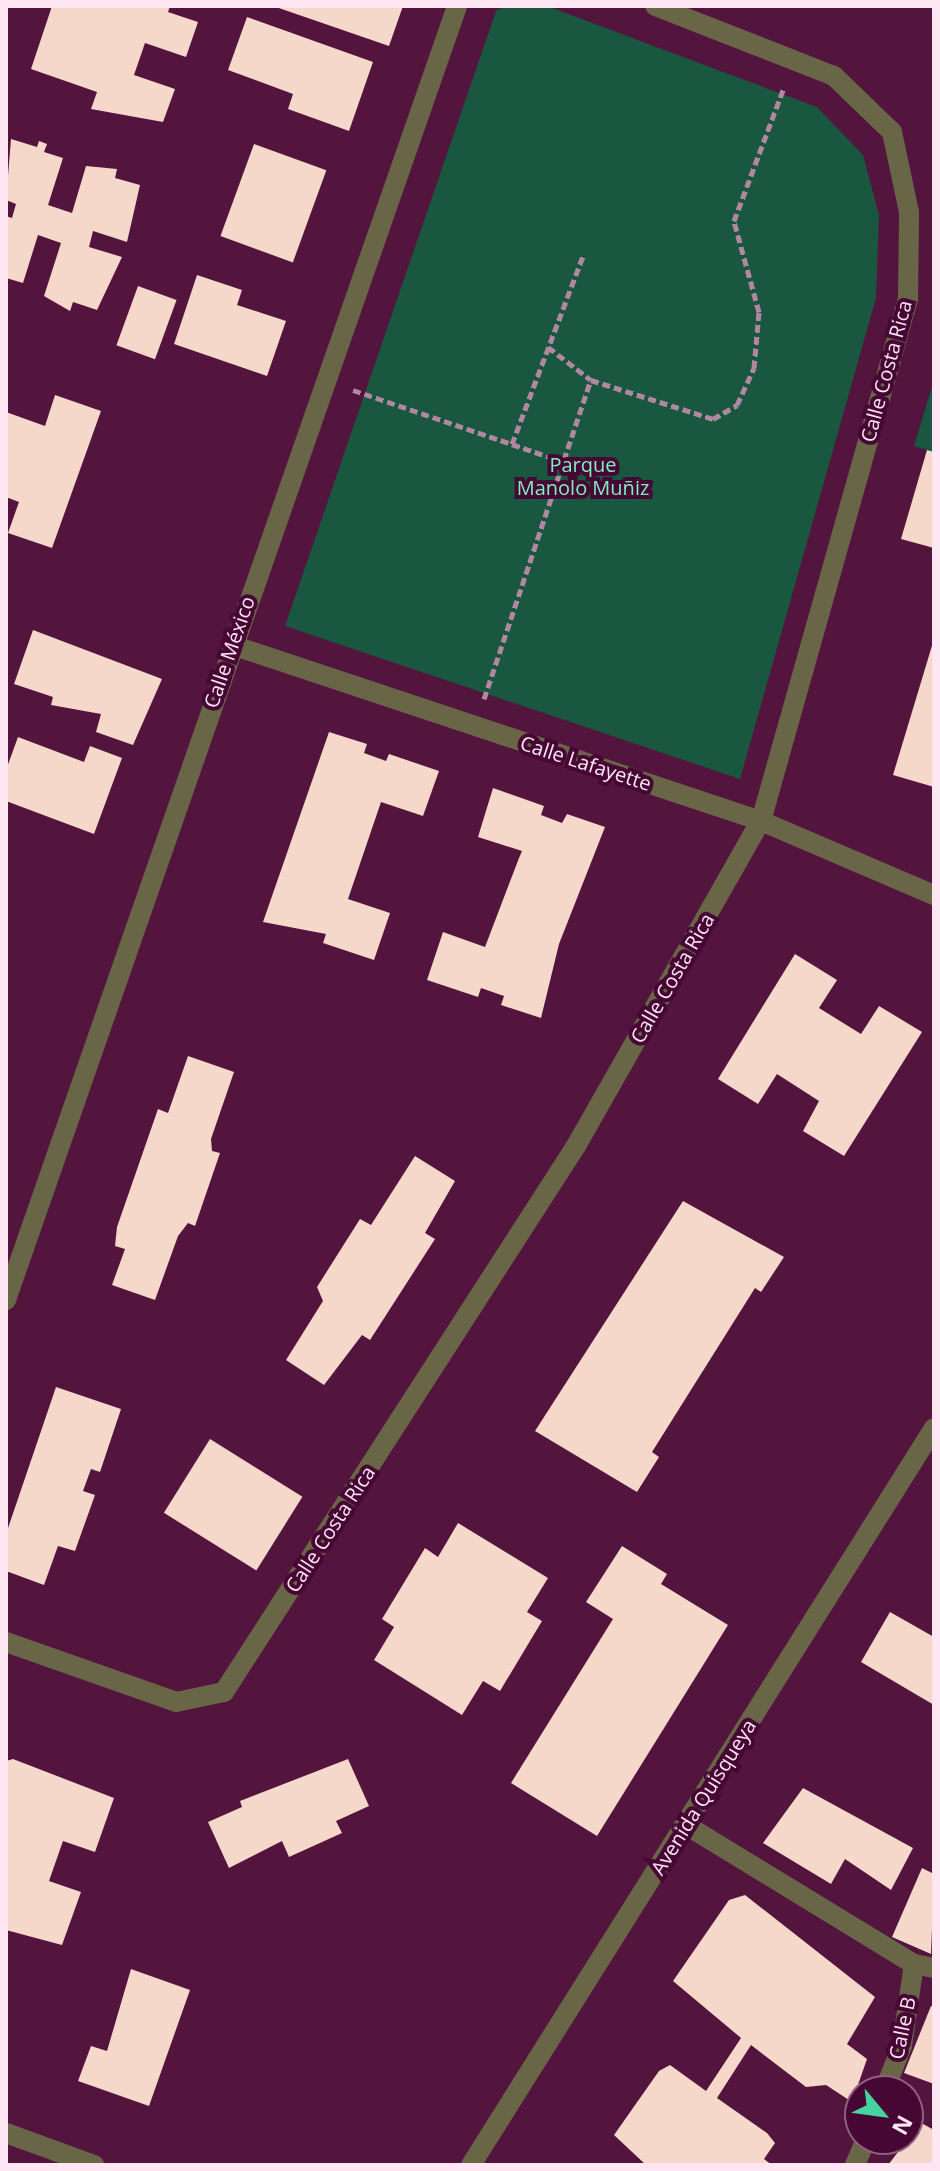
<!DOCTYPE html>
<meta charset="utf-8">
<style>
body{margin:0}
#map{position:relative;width:940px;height:2171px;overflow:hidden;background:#53143e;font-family:"Open Sans",sans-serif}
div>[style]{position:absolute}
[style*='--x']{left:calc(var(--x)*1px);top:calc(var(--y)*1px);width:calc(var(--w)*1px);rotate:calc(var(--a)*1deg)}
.green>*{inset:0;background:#195740}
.building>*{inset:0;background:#f6d8cb;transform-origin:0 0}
.path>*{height:5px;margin-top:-2.5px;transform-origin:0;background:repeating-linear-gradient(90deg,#b086a0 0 8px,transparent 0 12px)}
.minor>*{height:20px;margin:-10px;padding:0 10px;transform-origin:10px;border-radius:10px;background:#696647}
.tertiary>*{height:20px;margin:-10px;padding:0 10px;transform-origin:10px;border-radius:10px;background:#696647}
span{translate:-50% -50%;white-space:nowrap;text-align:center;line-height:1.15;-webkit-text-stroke:8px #470734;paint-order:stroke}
.street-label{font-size:20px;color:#fee6f3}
.park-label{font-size:20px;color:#7eefbf}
.frame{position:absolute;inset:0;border:8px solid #fee6f3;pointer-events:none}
.north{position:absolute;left:844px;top:2075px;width:80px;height:80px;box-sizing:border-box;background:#470734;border:2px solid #906080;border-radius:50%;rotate:119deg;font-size:22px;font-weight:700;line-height:32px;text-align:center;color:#fee6f3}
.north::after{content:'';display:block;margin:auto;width:28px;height:36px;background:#45d49f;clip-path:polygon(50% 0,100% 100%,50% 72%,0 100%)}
</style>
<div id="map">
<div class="green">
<div style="clip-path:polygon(506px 6px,547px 6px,817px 107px,863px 155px,879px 215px,876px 298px,740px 779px,285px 626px,496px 11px)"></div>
<div style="clip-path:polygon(934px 380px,934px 452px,914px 446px)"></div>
</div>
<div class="building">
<div style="clip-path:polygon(52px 6px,170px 6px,168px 12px,198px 22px,186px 57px,145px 43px,134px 75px,175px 89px,163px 122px,91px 109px,97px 92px,31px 69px)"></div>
<div style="clip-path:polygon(273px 6px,403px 6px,389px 46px)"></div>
<div style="clip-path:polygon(247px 17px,373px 62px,349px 131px,288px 109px,293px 94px,228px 70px)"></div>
<div style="clip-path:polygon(11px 139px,37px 147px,39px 141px,47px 144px,44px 152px,63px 158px,48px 205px,72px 213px,86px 166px,117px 169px,115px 178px,140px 185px,127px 242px,93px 231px,89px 247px,122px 257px,97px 310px,73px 302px,70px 311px,44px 296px,61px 243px,38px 235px,23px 283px,6px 278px,6px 216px,12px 218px,16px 204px,6px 200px)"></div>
<div style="left:254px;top:144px;width:77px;height:98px;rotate:20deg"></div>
<div style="clip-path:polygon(197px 275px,242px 290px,237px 305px,286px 321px,267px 376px,174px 344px)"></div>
<div style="left:138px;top:286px;width:41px;height:63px;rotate:20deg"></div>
<div style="clip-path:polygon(55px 395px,101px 411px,52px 548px,8px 533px,19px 502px,6px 497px,6px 412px,45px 426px)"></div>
<div style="clip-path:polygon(927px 450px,934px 452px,934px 548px,901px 539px)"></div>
<div style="clip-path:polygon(33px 630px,162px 679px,133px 745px,96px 732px,101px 714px,51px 705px,53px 697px,14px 684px)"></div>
<div style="clip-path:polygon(934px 639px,934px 787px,893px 775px)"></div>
<div style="clip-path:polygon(329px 732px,367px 744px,364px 753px,386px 761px,389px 754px,439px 771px,423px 816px,381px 802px,348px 899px,390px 913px,374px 960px,323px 943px,326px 934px,263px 922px)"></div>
<div style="clip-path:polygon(18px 737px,84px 762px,90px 746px,122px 758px,94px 834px,6px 801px,6px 770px)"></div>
<div style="clip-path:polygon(493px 788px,544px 806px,541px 815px,562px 823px,567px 814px,605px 827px,559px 944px,541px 1018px,501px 1005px,504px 996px,481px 988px,478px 997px,427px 980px,443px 932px,485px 947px,519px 858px,522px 851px,478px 837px)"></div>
<div style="clip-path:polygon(795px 954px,837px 980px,819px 1008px,861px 1034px,879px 1006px,922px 1032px,844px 1156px,803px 1131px,819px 1101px,777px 1074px,758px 1104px,718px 1079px)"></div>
<div style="clip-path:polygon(188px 1056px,234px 1072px,211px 1139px,212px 1151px,220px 1153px,195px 1226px,188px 1223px,178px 1236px,155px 1300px,112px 1285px,125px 1249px,115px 1246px,117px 1227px,158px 1109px,168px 1113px)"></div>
<div style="clip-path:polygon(415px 1156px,455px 1181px,425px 1233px,435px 1239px,370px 1340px,362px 1335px,324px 1385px,286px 1360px,323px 1301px,317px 1287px,360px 1219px,371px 1225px)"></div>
<div style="clip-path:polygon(683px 1201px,784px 1257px,761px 1292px,755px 1288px,652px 1452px,659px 1457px,637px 1492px,535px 1431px)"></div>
<div style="clip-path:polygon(56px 1387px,121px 1409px,100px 1472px,91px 1469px,83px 1491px,95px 1495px,75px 1551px,58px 1546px,44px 1585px,6px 1571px,6px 1534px)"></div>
<div style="left:210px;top:1439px;width:109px;height:87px;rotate:32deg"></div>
<div style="clip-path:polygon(458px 1523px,548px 1578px,527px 1612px,542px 1621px,500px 1691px,483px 1681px,462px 1715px,374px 1660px,394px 1627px,382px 1619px,425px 1548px,438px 1557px)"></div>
<div style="clip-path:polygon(622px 1546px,667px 1574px,661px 1584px,728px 1625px,597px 1836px,511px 1783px,613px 1619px,586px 1602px)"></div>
<div style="clip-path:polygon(890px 1612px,934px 1637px,934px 1705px,861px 1662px)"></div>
<div style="clip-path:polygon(13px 1759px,114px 1798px,95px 1852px,63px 1841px,49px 1881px,81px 1892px,62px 1945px,6px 1930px,6px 1761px)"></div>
<div style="clip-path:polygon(348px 1759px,369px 1806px,336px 1821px,342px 1833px,289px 1857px,282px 1841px,229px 1868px,208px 1822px,242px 1807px,240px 1801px)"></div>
<div style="clip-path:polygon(803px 1788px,913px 1848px,891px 1890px,845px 1859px,831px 1884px,763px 1843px)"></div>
<div style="clip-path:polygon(922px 1868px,934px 1874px,931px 1954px,892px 1937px)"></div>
<div style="clip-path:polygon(745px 1895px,875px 1997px,847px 2044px,867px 2059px,852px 2102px,826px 2085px,806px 2087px,751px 2045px,717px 2098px,767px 2133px,775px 2143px,764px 2159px,772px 2165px,646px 2165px,614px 2135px,659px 2071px,670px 2065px,706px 2091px,741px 2038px,673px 1981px,729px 1900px)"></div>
<div style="clip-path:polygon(131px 1969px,190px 1990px,149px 2106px,78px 2081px,91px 2046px,107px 2051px)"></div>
<div style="clip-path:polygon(931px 2006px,934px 2007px,934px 2084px,904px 2073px)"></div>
<div style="clip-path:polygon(912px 2118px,934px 2130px,934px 2165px,888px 2165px,908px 2139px)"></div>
</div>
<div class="path">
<div style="--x:548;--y:347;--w:54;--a:37.5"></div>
<div style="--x:353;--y:390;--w:223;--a:18.8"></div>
<div style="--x:512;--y:444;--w:201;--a:-69.3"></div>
<div style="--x:484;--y:699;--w:336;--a:-71.5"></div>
<div style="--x:591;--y:380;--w:128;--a:17.7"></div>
<div style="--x:713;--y:419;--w:28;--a:-30"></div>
<div style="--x:737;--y:405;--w:41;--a:-65.3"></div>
<div style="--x:754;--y:368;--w:56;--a:-84.9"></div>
<div style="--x:759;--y:312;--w:94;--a:-105.4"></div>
<div style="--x:734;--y:221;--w:143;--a:-69.5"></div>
</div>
<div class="minor">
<div style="--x:232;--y:645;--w:558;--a:18.4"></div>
<div style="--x:761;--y:821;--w:188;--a:23.2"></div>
<div style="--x:6;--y:1300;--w:1370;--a:-70.78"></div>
<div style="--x:6;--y:1642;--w:180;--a:19.4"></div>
<div style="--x:176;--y:1702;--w:49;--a:-11.8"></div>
<div style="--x:224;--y:1692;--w:650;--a:-57.19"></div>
<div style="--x:576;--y:1146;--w:374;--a:-60.4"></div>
<div style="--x:761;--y:821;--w:542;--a:-74.27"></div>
<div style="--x:908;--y:299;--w:87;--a:-89.3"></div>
<div style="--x:909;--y:212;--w:82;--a:-102"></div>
<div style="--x:892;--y:132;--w:81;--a:-136"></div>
<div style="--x:834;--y:76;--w:192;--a:-158.6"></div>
<div style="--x:686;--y:1825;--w:267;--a:31.4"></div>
<div style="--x:914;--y:1964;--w:20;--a:11"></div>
<div style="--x:884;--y:2091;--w:48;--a:-68.2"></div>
<div style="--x:902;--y:2046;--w:83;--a:-81.7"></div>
<div style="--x:6;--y:2133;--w:94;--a:20"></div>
<div style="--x:855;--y:2165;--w:28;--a:-67"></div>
</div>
<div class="tertiary">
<div style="--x:471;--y:2165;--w:870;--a:-57.86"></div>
</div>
<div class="street-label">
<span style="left:886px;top:371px;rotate:-75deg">Calle Costa Rica</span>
<span style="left:229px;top:652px;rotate:-71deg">Calle México</span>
<span style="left:586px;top:763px;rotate:18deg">Calle Lafayette</span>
<span style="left:672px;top:978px;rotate:-60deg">Calle Costa Rica</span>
<span style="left:330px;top:1529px;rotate:-57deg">Calle Costa Rica</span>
<span style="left:703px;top:1797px;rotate:-58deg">Avenida Quisqueya</span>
<span style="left:902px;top:2028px;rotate:-78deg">Calle B</span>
</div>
<div class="park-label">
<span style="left:583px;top:476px">Parque<br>Manolo Muñiz</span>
</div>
<div class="frame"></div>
<div class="north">N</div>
</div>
